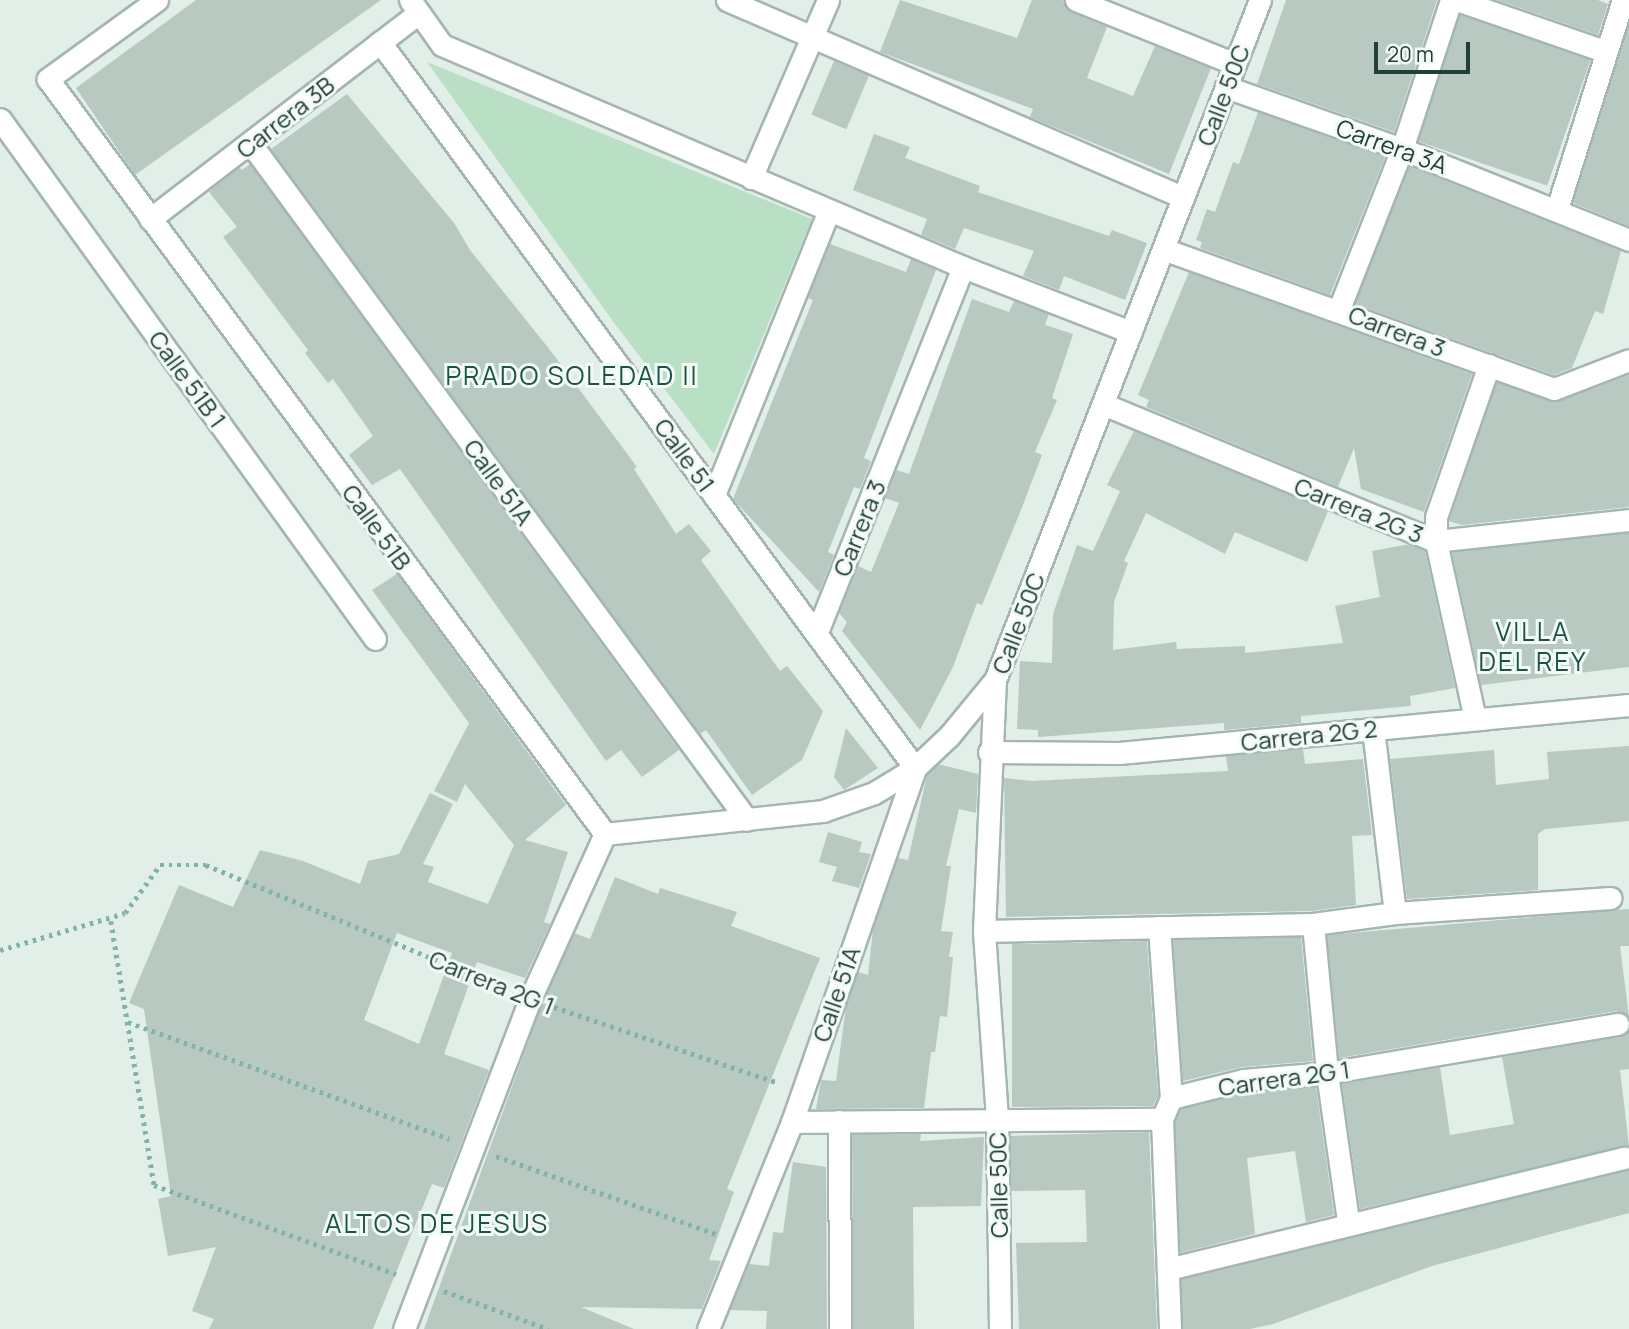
<!DOCTYPE html>
<style>
body{margin:0}
#map{position:relative;width:1629px;height:1329px;overflow:hidden;background:#e2eee8;font-family:Manrope,sans-serif}
div>[style]{position:absolute}
[style*='--x']{left:calc(var(--x)*1px);top:calc(var(--y)*1px);width:calc(var(--w)*1px);rotate:calc(var(--a)*1deg)}
.green>*{inset:0;background:#b9e0c4}
.building>*{inset:0;background:#b7c9c1;transform-origin:0 0}
.path>*{height:4.5px;margin-top:-2.25px;transform-origin:0;background:repeating-linear-gradient(90deg,#80b4a3 0 3.5px,transparent 0 8.5px)}
.roads{filter:drop-shadow(2px 0 #a4b6af) drop-shadow(-2px 0 #a4b6af) drop-shadow(0 2px #a4b6af) drop-shadow(0 -2px #a4b6af)}
.minor>*{height:21px;margin:-10.5px;padding:0 10.5px;transform-origin:10.5px;border-radius:10.5px;background:#fff}
span{translate:-50% -50%;white-space:nowrap;text-align:center;line-height:1.15;-webkit-text-stroke:6px #f3faf6;paint-order:stroke}
.street-label{font-size:24px;color:#204037}
.neighbourhood-label{font-size:26px;color:#1a5446;letter-spacing:2px}
.scale{position:absolute;left:1374px;top:42px;width:96px;height:32px;box-sizing:border-box;border:4px solid #204037;border-top:0;padding-left:9px;font-size:21px;line-height:24px;white-space:nowrap;color:#204037;-webkit-text-stroke:5px #f3faf6;paint-order:stroke}
</style>
<div id="map">
<div class="green">
<div style="clip-path:polygon(427px 62px,812px 219px,714px 454px,612px 320px)"></div>
</div>
<div class="building">
<div style="clip-path:polygon(196px 0,381px 0,135px 175px,76px 88px)"></div>
<div style="clip-path:polygon(900px 0,1017px 38px,1032px 0,1063px 0,1071px 12px,1107px 27px,1087px 78px,1133px 96px,1155px 46px,1211px 68px,1169px 174px,1030px 117px,1033px 109px,880px 52px)"></div>
<div style="clip-path:polygon(1286px 0,1437px 0,1394px 132px,1257px 84px)"></div>
<div style="clip-path:polygon(1497px 0,1598px 0,1608px 4px,1598px 35px)"></div>
<div style="left:1460px;top:15px;width:138px;height:133px;rotate:19deg"></div>
<div style="clip-path:polygon(1629px 25px,1629px 226px,1573px 203px)"></div>
<div style="left:834px;top:61px;width:38px;height:58px;rotate:23deg"></div>
<div style="clip-path:polygon(347px 94px,454px 223px,470px 250px,550px 350px,637px 467px,634px 469px,676px 534px,689px 524px,711px 551px,701px 560px,780px 671px,787px 666px,823px 711px,802px 760px,752px 795px,706px 730px,700px 734px,271px 149px)"></div>
<div style="clip-path:polygon(1258px 112px,1385px 157px,1330px 295px,1200px 248px,1202px 242px,1196px 240px,1207px 209px,1215px 212px,1233px 162px,1239px 164px)"></div>
<div style="clip-path:polygon(874px 134px,910px 147px,905px 158px,980px 186px,978px 192px,1109px 236px,1112px 230px,1147px 243px,1125px 300px,1064px 276px,1059px 290px,1023px 276px,1034px 251px,964px 228px,955px 249px,921px 235px,927px 219px,853px 190px)"></div>
<div style="clip-path:polygon(250px 164px,679px 750px,642px 777px,621px 750px,606px 761px,400px 469px,372px 485px,349px 455px,373px 436px,333px 379px,328px 383px,305px 353px,308px 350px,223px 237px,237px 227px,209px 192px,239px 167px,242px 170px)"></div>
<div style="clip-path:polygon(1409px 166px,1621px 251px,1603px 314px,1595px 311px,1572px 368px,1554px 375px,1355px 304px)"></div>
<div style="clip-path:polygon(830px 244px,906px 272px,911px 259px,936px 270px,864px 458px,871px 461px,860px 489px,854px 487px,828px 552px,834px 555px,819px 592px,733px 499px,813px 300px,808px 298px)"></div>
<div style="clip-path:polygon(1189px 272px,1472px 374px,1424px 512px,1361px 489px,1354px 448px,1338px 487px,1146px 407px,1149px 400px,1138px 395px)"></div>
<div style="clip-path:polygon(972px 299px,1009px 312px,1014px 301px,1049px 314px,1045px 325px,1073px 334px,1052px 398px,1057px 400px,1035px 452px,1042px 455px,1021px 510px,982px 605px,977px 603px,953px 667px,920px 730px,842px 631px,847px 622px,839px 613px,858px 566px,871px 572px,899px 503px,885px 498px,896px 470px,909px 474px)"></div>
<div style="clip-path:polygon(1629px 375px,1629px 507px,1462px 525px,1449px 521px,1497px 382px,1558px 401px)"></div>
<div style="clip-path:polygon(1134px 431px,1328px 511px,1307px 562px,1235px 532px,1225px 554px,1146px 513px,1124px 561px,1128px 563px,1114px 602px,1113px 650px,1176px 642px,1177px 649px,1245px 646px,1245px 653px,1343px 643px,1335px 606px,1380px 597px,1372px 551px,1410px 544px,1425px 551px,1455px 688px,1410px 696px,1411px 706px,1301px 716px,1301px 723px,1224px 730px,1224px 723px,1038px 737px,1038px 730px,1017px 729px,1020px 661px,1052px 663px,1053px 614px,1077px 545px,1093px 551px,1120px 491px,1107px 485px)"></div>
<div style="clip-path:polygon(1629px 533px,1629px 667px,1481px 685px,1452px 552px)"></div>
<div style="clip-path:polygon(evenodd,397px 574px,566px 805px,525px 840px,568px 852px,544px 922px,550px 924px,525px 978px,477px 962px,444px 1054px,489px 1070px,444px 1188px,432px 1184px,373px 1329px,209px 1329px,214px 1319px,192px 1311px,216px 1247px,168px 1256px,158px 1199px,171px 1196px,144px 1009px,129px 1003px,179px 885px,233px 907px,260px 850px,303px 861px,360px 884px,368px 861px,399px 854px,430px 793px,453px 804px,423px 864px,434px 867px,428px 882px,488px 904px,514px 845px,465px 784px,457px 802px,434px 791px,469px 723px,372px 590px,397px 574px,397px 933px,452px 953px,419px 1044px,364px 1020px,397px 933px)"></div>
<div style="clip-path:polygon(846px 728px,878px 768px,844px 790px,834px 777px)"></div>
<div style="clip-path:polygon(1629px 746px,1629px 821px,1545px 829px,1538px 834px,1538px 890px,1407px 899px,1390px 759px,1494px 750px,1496px 785px,1549px 779px,1547px 752px)"></div>
<div style="clip-path:polygon(1303px 749px,1305px 764px,1363px 759px,1372px 835px,1352px 836px,1356px 905px,1312px 911px,1006px 917px,1004px 778px,1032px 781px,1228px 771px,1226px 756px)"></div>
<div style="clip-path:polygon(938px 764px,978px 774px,976px 813px,959px 809px,946px 866px,951px 866px,941px 931px,953px 932px,949px 957px,953px 957px,947px 1017px,940px 1016px,935px 1052px,931px 1052px,924px 1108px,816px 1109px,821px 1080px,836px 1081px,846px 1006px,858px 972px,868px 975px,873px 930px,898px 858px,908px 860px,927px 775px)"></div>
<div style="clip-path:polygon(828px 832px,862px 842px,859px 852px,871px 854px,859px 888px,832px 881px,837px 867px,819px 862px)"></div>
<div style="clip-path:polygon(615px 877px,658px 894px,660px 888px,737px 912px,731px 926px,820px 958px,727px 1189px,734px 1192px,709px 1260px,721px 1261px,702px 1309px,581px 1307px,634px 1329px,424px 1329px,542px 1004px,574px 933px,590px 939px)"></div>
<div style="clip-path:polygon(1629px 909px,1629px 946px,1620px 946px,1629px 1017px,1616px 1011px,1339px 1058px,1327px 935px)"></div>
<div style="clip-path:polygon(1301px 937px,1313px 1061px,1242px 1067px,1183px 1081px,1173px 940px)"></div>
<div style="clip-path:polygon(1147px 941px,1158px 1096px,1153px 1106px,1012px 1107px,1012px 944px)"></div>
<div style="clip-path:polygon(1629px 1031px,1629px 1069px,1620px 1070px,1629px 1146px,1360px 1209px,1342px 1084px,1440px 1067px,1450px 1135px,1514px 1124px,1502px 1057px,1620px 1037px)"></div>
<div style="clip-path:polygon(1316px 1087px,1334px 1215px,1306px 1222px,1295px 1151px,1247px 1158px,1255px 1234px,1180px 1253px,1175px 1121px,1180px 1109px,1245px 1093px)"></div>
<div style="clip-path:polygon(1149px 1132px,1157px 1329px,1019px 1329px,1016px 1243px,1087px 1242px,1085px 1190px,1011px 1191px,1010px 1136px)"></div>
<div style="clip-path:polygon(921px 1134px,920px 1141px,984px 1137px,981px 1206px,913px 1207px,914px 1329px,853px 1329px,852px 1135px)"></div>
<div style="clip-path:polygon(793px 1162px,826px 1167px,827px 1329px,766px 1329px,767px 1311px,730px 1310px,749px 1264px,769px 1266px,773px 1232px,783px 1233px)"></div>
<div style="clip-path:polygon(1629px 1170px,1629px 1213px,1432px 1266px,1273px 1324px,1250px 1329px,1183px 1329px,1181px 1279px)"></div>
</div>
<div class="path">
<div style="--x:111;--y:921;--w:267;--a:80.7"></div>
<div style="--x:154;--y:1185;--w:258;--a:20.2"></div>
<div style="--x:0;--y:950;--w:130;--a:-16.5"></div>
<div style="--x:125;--y:913;--w:59;--a:-53.9"></div>
<div style="--x:160;--y:865;--w:46;--a:0"></div>
<div style="--x:206;--y:865;--w:326;--a:22.4"></div>
<div style="--x:554;--y:1007;--w:237;--a:18.7"></div>
<div style="--x:128;--y:1022;--w:342;--a:20"></div>
<div style="--x:496;--y:1156;--w:237;--a:19.5"></div>
<div style="--x:444;--y:1291;--w:111;--a:20.1"></div>
</div>
<div class="roads">
<div class="minor">
<div style="--x:157;--y:0;--w:135;--a:144.1"></div>
<div style="--x:48;--y:79;--w:938;--a:53.58"></div>
<div style="--x:410;--y:0;--w:55;--a:54.6"></div>
<div style="--x:442;--y:45;--w:566;--a:23.08"></div>
<div style="--x:963;--y:267;--w:180;--a:21.2"></div>
<div style="--x:727;--y:0;--w:497;--a:23.4"></div>
<div style="--x:1076;--y:0;--w:171;--a:21.9"></div>
<div style="--x:1457;--y:0;--w:156;--a:19.1"></div>
<div style="--x:380;--y:42;--w:902;--a:53.61"></div>
<div style="--x:915;--y:768;--w:48;--a:148.6"></div>
<div style="--x:874;--y:793;--w:54;--a:160.6"></div>
<div style="--x:823;--y:811;--w:219;--a:174"></div>
<div style="--x:1226;--y:87;--w:187;--a:19.4"></div>
<div style="--x:1402;--y:149;--w:245;--a:21.8"></div>
<div style="--x:0;--y:119;--w:641;--a:54.2"></div>
<div style="--x:251;--y:144;--w:838;--a:53.73"></div>
<div style="--x:751;--y:178;--w:194;--a:-66.6"></div>
<div style="--x:1557;--y:209;--w:219;--a:-72.5"></div>
<div style="--x:150;--y:219;--w:338;--a:-37.5"></div>
<div style="--x:1163;--y:249;--w:415;--a:19.7"></div>
<div style="--x:1554;--y:389;--w:80;--a:-21.1"></div>
<div style="--x:1339;--y:309;--w:172;--a:-68.5"></div>
<div style="--x:1402;--y:149;--w:157;--a:-71.8"></div>
<div style="--x:1103;--y:404;--w:360;--a:22.4"></div>
<div style="--x:1436;--y:541;--w:194;--a:-6.2"></div>
<div style="--x:714;--y:495;--w:306;--a:-68"></div>
<div style="--x:817;--y:632;--w:393;--a:-68.2"></div>
<div style="--x:1475;--y:719;--w:182;--a:-102.4"></div>
<div style="--x:1436;--y:541;--w:24;--a:-90"></div>
<div style="--x:1436;--y:517;--w:161;--a:-70.8"></div>
<div style="--x:1373;--y:729;--w:185;--a:83.2"></div>
<div style="--x:989;--y:752;--w:130;--a:0.4"></div>
<div style="--x:1119;--y:753;--w:512;--a:-5.38"></div>
<div style="--x:1313;--y:924;--w:150;--a:84.6"></div>
<div style="--x:1327;--y:1073;--w:149;--a:81.9"></div>
<div style="--x:1159;--y:927;--w:171;--a:86"></div>
<div style="--x:984;--y:931;--w:329;--a:-1.2"></div>
<div style="--x:1313;--y:924;--w:83;--a:-7.6"></div>
<div style="--x:1395;--y:913;--w:216;--a:-4"></div>
<div style="--x:1162;--y:1119;--w:210;--a:87.8"></div>
<div style="--x:839;--y:1121;--w:208;--a:89.7"></div>
<div style="--x:792;--y:1122;--w:370;--a:-0.5"></div>
<div style="--x:1162;--y:1119;--w:23;--a:-67"></div>
<div style="--x:1171;--y:1098;--w:74;--a:-14"></div>
<div style="--x:1243;--y:1080;--w:84;--a:-4.8"></div>
<div style="--x:1327;--y:1073;--w:295;--a:-9.6"></div>
<div style="--x:1168;--y:1269;--w:470;--a:-13.7"></div>
<div style="--x:404;--y:1329;--w:353;--a:-69.1"></div>
<div style="--x:530;--y:999;--w:181;--a:-65.6"></div>
<div style="--x:708;--y:1329;--w:223;--a:-67.9"></div>
<div style="--x:792;--y:1122;--w:375;--a:-70.8"></div>
<div style="--x:915;--y:768;--w:47;--a:-43.3"></div>
<div style="--x:949;--y:736;--w:72;--a:-50.6"></div>
<div style="--x:1000;--y:1329;--w:211;--a:-90.8"></div>
<div style="--x:997;--y:1118;--w:187;--a:-94"></div>
<div style="--x:984;--y:931;--w:251;--a:-87.5"></div>
<div style="--x:995;--y:680;--w:730;--a:-68.71"></div>
</div>
</div>
<div class="street-label">
<span style="left:1223px;top:95px;rotate:-69deg">Calle 50C</span>
<span style="left:285px;top:117px;rotate:-38deg">Carrera 3B</span>
<span style="left:1392px;top:146px;rotate:20deg">Carrera 3A</span>
<span style="left:1397px;top:331px;rotate:21deg">Carrera 3</span>
<span style="left:188px;top:379px;rotate:54deg">Calle 51B 1</span>
<span style="left:685px;top:455px;rotate:54deg">Calle 51</span>
<span style="left:499px;top:482px;rotate:54deg">Calle 51A</span>
<span style="left:1359px;top:510px;rotate:22deg">Carrera 2G 3</span>
<span style="left:377px;top:527px;rotate:54deg">Calle 51B</span>
<span style="left:859px;top:528px;rotate:-68deg">Carrera 3</span>
<span style="left:1018px;top:623px;rotate:-69deg">Calle 50C</span>
<span style="left:1309px;top:735px;rotate:-6deg">Carrera 2G 2</span>
<span style="left:492px;top:982px;rotate:22deg">Carrera 2G 1</span>
<span style="left:836px;top:994px;rotate:-71deg">Calle 51A</span>
<span style="left:1284px;top:1078px;rotate:-8deg">Carrera 2G 1</span>
<span style="left:998px;top:1185px;rotate:-91deg">Calle 50C</span>
</div>
<div class="neighbourhood-label">
<span style="left:572px;top:376px">PRADO SOLEDAD II</span>
<span style="left:1533px;top:647px">VILLA<br>DEL REY</span>
<span style="left:437px;top:1224px">ALTOS DE JESUS</span>
</div>
<div class="scale">20 m</div>
</div>
